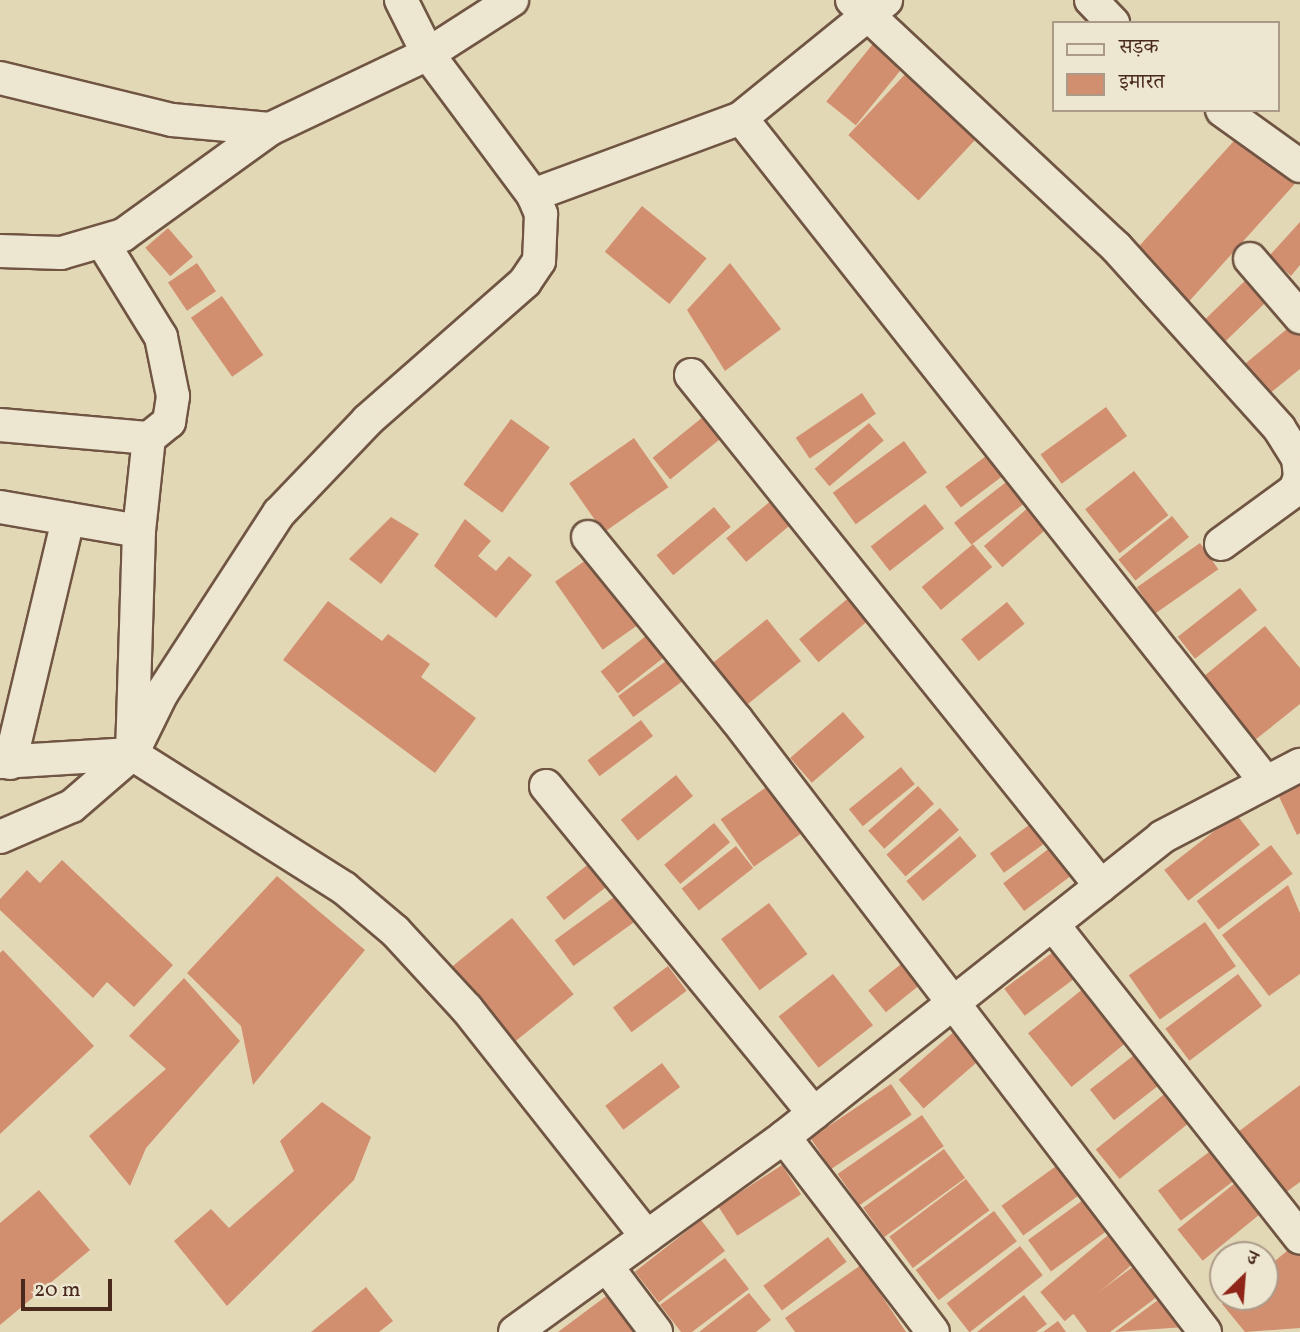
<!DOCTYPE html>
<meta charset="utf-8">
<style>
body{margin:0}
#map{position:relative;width:1300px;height:1332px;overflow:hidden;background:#e3d8b6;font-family:Vollkorn,"Noto Serif Devanagari",serif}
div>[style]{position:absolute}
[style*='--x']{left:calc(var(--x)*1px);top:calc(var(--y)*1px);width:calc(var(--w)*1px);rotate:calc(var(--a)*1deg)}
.building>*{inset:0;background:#d28f70;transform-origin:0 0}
.roads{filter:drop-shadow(2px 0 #705543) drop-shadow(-2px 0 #705543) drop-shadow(0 2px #705543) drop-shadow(0 -2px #705543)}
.minor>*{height:32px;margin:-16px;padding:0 16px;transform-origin:16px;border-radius:16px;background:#ede6d0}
span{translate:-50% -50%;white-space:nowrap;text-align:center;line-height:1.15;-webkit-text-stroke:6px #ede6d0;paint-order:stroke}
.legend{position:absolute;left:1052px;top:21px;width:228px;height:91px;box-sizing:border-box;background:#ede6d0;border:2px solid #ac9a88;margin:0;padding:9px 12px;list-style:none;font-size:21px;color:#4a291d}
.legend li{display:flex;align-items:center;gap:14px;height:35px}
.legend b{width:35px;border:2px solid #ac9a88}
.north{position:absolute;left:1209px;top:1241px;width:70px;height:70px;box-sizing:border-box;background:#ede6d0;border:2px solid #ac9a88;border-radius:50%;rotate:25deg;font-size:19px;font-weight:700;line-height:28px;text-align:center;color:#4a291d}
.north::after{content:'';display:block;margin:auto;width:24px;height:32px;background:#8f2418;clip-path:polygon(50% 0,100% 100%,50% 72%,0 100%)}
.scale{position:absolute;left:21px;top:1279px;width:91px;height:32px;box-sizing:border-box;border:4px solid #4a291d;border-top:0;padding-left:9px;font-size:21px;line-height:24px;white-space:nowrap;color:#4a291d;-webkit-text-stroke:5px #ede6d0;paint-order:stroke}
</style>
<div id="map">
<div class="building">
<div style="left:876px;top:40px;width:38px;height:79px;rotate:39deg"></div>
<div style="left:909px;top:70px;width:96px;height:89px;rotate:43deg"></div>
<div style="left:1241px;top:133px;width:74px;height:166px;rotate:42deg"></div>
<div style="left:642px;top:206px;width:83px;height:59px;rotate:39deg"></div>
<div style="clip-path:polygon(1300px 222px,1300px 265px,1291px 276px,1269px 256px)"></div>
<div style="left:168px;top:228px;width:38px;height:30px;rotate:49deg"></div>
<div style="left:197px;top:263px;width:34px;height:35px;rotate:56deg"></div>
<div style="clip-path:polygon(730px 263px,781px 329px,725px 371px,687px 310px)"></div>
<div style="left:1253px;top:273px;width:30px;height:74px;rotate:46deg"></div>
<div style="left:222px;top:296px;width:72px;height:38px;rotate:55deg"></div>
<div style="clip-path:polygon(1293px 324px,1300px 332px,1300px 369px,1264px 398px,1240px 368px)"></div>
<div style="left:862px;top:393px;width:25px;height:80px;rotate:56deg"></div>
<div style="left:1106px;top:407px;width:36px;height:81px;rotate:54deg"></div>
<div style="left:714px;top:408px;width:28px;height:79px;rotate:51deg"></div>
<div style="left:511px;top:419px;width:48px;height:81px;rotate:36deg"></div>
<div style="left:869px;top:423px;width:23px;height:71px;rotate:50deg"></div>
<div style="left:634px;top:438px;width:60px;height:79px;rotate:55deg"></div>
<div style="left:904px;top:441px;width:39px;height:88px;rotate:54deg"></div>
<div style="left:994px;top:450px;width:26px;height:61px;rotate:53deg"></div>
<div style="left:1134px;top:471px;width:56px;height:62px;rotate:52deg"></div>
<div style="left:1010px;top:479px;width:28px;height:71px;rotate:52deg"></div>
<div style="left:773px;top:499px;width:31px;height:61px;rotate:50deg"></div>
<div style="left:925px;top:504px;width:31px;height:69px;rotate:52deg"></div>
<div style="left:1030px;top:506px;width:28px;height:61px;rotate:49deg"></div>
<div style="left:714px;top:507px;width:26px;height:75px;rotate:50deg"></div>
<div style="left:1172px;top:516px;width:27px;height:69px;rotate:51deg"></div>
<div style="clip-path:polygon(391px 517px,419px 534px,381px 584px,349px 559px)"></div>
<div style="clip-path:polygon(465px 519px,491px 541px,478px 556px,496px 571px,509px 556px,532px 575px,496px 618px,434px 566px)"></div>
<div style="left:1200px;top:543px;width:32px;height:77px;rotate:55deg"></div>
<div style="left:973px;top:544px;width:30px;height:67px;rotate:50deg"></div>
<div style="left:596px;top:553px;width:83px;height:50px;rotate:55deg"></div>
<div style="left:1240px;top:588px;width:28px;height:79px;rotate:52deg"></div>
<div style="left:852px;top:595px;width:30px;height:69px;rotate:50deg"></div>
<div style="clip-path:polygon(328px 601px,382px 641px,388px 634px,430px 664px,421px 677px,476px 718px,435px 773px,283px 660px)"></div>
<div style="left:1007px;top:602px;width:28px;height:59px;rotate:51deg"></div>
<div style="left:767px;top:619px;width:54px;height:75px;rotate:51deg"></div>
<div style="clip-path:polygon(1265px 626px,1300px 668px,1300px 704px,1255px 740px,1203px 677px)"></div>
<div style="left:651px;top:632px;width:28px;height:64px;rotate:52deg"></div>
<div style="left:669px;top:659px;width:26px;height:63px;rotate:54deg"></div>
<div style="left:843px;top:712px;width:33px;height:70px;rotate:49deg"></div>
<div style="left:641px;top:720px;width:20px;height:67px;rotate:53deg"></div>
<div style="left:901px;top:767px;width:22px;height:67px;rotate:51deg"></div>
<div style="clip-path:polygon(1300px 774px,1300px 833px,1297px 835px,1275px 788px)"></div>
<div style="left:676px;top:775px;width:27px;height:71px;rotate:51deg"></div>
<div style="left:778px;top:779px;width:58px;height:70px;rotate:55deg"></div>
<div style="left:918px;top:786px;width:24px;height:67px;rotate:48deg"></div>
<div style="left:940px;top:808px;width:29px;height:71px;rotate:49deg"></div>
<div style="left:1236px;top:814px;width:39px;height:91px;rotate:52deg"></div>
<div style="left:1040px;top:817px;width:24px;height:62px;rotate:54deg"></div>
<div style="left:714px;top:823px;width:25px;height:65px;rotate:50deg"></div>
<div style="left:960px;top:836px;width:26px;height:70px;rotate:50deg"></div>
<div style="left:1063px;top:838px;width:35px;height:75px;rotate:53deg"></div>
<div style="left:1271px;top:845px;width:36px;height:93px;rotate:53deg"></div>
<div style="left:736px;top:846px;width:28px;height:69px;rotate:52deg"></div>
<div style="left:595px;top:859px;width:29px;height:62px;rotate:52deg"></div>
<div style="clip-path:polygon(62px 860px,173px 965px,134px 1007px,107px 982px,93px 998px,0 910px,0 899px,27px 870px,40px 883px)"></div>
<div style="clip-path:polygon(277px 876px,365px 950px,253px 1085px,241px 1026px,187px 973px)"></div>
<div style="clip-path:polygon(1288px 885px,1300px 913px,1300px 974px,1269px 996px,1222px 935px)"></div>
<div style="left:621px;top:892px;width:32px;height:82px;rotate:54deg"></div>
<div style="left:769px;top:903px;width:64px;height:60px;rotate:53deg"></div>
<div style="left:512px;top:918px;width:98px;height:77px;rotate:51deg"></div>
<div style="left:1205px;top:922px;width:54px;height:93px;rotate:55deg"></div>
<div style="clip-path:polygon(3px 950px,94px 1046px,0 1134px,0 953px)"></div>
<div style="left:1053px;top:952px;width:34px;height:61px;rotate:53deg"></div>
<div style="left:911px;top:956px;width:28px;height:55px;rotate:51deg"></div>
<div style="left:668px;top:966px;width:31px;height:69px;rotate:53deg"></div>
<div style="left:833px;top:974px;width:65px;height:69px;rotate:52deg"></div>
<div style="left:1238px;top:974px;width:40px;height:91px;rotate:53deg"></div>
<div style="clip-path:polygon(184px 978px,240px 1041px,146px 1148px,130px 1186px,89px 1136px,166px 1069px,129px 1036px)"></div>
<div style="left:1084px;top:988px;width:69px;height:72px;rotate:51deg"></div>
<div style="left:956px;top:1030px;width:38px;height:76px;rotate:49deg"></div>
<div style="left:1138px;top:1052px;width:39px;height:61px;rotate:52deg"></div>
<div style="left:662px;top:1063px;width:30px;height:71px;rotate:53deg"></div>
<div style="left:891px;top:1084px;width:37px;height:97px;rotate:56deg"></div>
<div style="clip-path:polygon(1300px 1085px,1300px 1182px,1285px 1193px,1238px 1132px)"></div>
<div style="left:1168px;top:1091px;width:38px;height:93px;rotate:51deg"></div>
<div style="clip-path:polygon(322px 1102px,371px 1137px,354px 1180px,227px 1306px,174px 1241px,211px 1209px,229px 1228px,294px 1171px,280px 1141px)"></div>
<div style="left:922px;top:1115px;width:38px;height:103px;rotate:55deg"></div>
<div style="left:944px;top:1149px;width:36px;height:100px;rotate:54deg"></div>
<div style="left:1213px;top:1149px;width:38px;height:69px;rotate:53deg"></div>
<div style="left:1063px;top:1161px;width:37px;height:76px;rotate:54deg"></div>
<div style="left:782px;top:1165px;width:35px;height:76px;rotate:57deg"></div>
<div style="left:966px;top:1179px;width:39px;height:96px;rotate:53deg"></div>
<div style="left:1235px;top:1183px;width:40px;height:74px;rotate:51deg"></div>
<div style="clip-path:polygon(39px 1190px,90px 1250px,0 1325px,0 1223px)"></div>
<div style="left:1083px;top:1200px;width:39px;height:68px;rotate:54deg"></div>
<div style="left:994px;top:1211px;width:38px;height:98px;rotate:53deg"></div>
<div style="left:701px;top:1220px;width:39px;height:84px;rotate:52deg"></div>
<div style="left:1113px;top:1231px;width:38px;height:95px;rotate:50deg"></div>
<div style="left:828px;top:1237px;width:31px;height:81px;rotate:53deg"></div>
<div style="left:1020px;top:1246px;width:37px;height:93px;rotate:52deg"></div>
<div style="clip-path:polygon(1293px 1246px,1300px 1255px,1300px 1328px,1245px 1332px,1222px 1304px,1230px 1297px,1265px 1297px,1265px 1269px)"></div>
<div style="clip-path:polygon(725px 1258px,749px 1289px,692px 1332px,681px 1332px,660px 1305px)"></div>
<div style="clip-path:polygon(1138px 1263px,1161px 1294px,1110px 1332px,1087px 1332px,1072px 1312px)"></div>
<div style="clip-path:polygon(861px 1265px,906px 1332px,795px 1332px,785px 1318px)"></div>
<div style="clip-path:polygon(366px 1287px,393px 1321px,379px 1332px,311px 1332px)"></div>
<div style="clip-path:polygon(749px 1293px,771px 1320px,756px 1332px,699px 1332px)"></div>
<div style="clip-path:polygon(609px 1294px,637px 1332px,558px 1332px)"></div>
<div style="clip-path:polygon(1024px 1295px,1047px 1324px,1036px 1332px,977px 1332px)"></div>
<div style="clip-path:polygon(1162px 1297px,1185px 1327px,1115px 1332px)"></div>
<div style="clip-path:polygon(1058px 1321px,1066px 1332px,1043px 1332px)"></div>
</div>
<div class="roads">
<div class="minor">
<div style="--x:401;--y:0;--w:60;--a:63.4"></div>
<div style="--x:428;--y:54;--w:176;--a:53.3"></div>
<div style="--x:533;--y:195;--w:21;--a:67"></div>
<div style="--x:541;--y:214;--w:47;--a:92.4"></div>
<div style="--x:539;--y:261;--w:25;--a:124"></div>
<div style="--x:525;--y:282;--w:210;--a:138.7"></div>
<div style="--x:367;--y:421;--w:127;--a:133.7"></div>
<div style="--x:279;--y:513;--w:215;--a:123"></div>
<div style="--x:162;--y:693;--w:68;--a:116.2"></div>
<div style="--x:132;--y:754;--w:251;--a:32.3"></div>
<div style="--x:344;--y:888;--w:67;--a:40.1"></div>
<div style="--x:395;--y:931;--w:106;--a:47.3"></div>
<div style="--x:467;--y:1009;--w:290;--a:51.7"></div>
<div style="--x:852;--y:0;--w:362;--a:43.1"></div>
<div style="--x:1116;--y:247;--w:244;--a:48"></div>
<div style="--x:1279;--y:428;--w:36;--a:58"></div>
<div style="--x:1298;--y:458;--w:18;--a:84"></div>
<div style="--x:1091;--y:0;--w:32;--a:46"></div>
<div style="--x:0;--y:78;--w:177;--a:13.7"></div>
<div style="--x:172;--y:120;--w:98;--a:5.2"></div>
<div style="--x:1222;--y:110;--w:96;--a:35.7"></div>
<div style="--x:741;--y:118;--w:187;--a:-39.1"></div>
<div style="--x:533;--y:195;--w:222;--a:-20.3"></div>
<div style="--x:741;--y:118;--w:845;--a:51.68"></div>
<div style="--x:0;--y:251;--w:61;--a:1.9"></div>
<div style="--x:61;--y:253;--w:65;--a:-16.2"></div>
<div style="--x:123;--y:235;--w:181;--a:-35.8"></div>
<div style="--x:270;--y:129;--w:175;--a:-25.4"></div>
<div style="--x:428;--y:54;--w:100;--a:-32.7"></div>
<div style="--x:1250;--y:259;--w:77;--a:49.2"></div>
<div style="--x:691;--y:375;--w:655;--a:51.26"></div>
<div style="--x:0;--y:425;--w:150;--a:5"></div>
<div style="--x:149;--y:438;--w:26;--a:-39"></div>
<div style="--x:169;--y:422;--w:26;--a:-81"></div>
<div style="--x:173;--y:396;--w:60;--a:-101.5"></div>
<div style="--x:161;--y:337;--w:110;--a:-121.7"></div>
<div style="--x:0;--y:507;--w:141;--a:9.8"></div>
<div style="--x:588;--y:537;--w:235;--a:50.9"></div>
<div style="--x:736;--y:719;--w:772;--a:52.58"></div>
<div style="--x:1221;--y:544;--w:92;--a:-36.1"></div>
<div style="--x:1295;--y:490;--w:14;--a:-69"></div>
<div style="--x:0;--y:762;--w:132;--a:-3.5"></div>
<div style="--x:10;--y:763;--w:251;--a:-76.6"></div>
<div style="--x:546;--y:786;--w:423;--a:50.7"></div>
<div style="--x:0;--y:837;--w:78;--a:-23.3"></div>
<div style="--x:72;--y:806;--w:79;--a:-40.9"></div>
<div style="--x:132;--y:754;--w:223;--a:-88.2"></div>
<div style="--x:139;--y:531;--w:94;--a:-83.9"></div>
<div style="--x:1054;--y:926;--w:397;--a:51.7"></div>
<div style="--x:784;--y:1137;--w:245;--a:52.6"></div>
<div style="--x:608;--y:1268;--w:80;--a:53.1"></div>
<div style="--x:515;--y:1332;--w:332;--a:-35.9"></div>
<div style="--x:784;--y:1137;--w:483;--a:-38.4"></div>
<div style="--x:1162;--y:837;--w:156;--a:-27.6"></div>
</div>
</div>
<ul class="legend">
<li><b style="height:9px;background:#ede6d0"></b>सड़क</li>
<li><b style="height:19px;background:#d28f70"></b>इमारत</li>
</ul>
<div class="north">उ</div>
<div class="scale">20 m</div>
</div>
